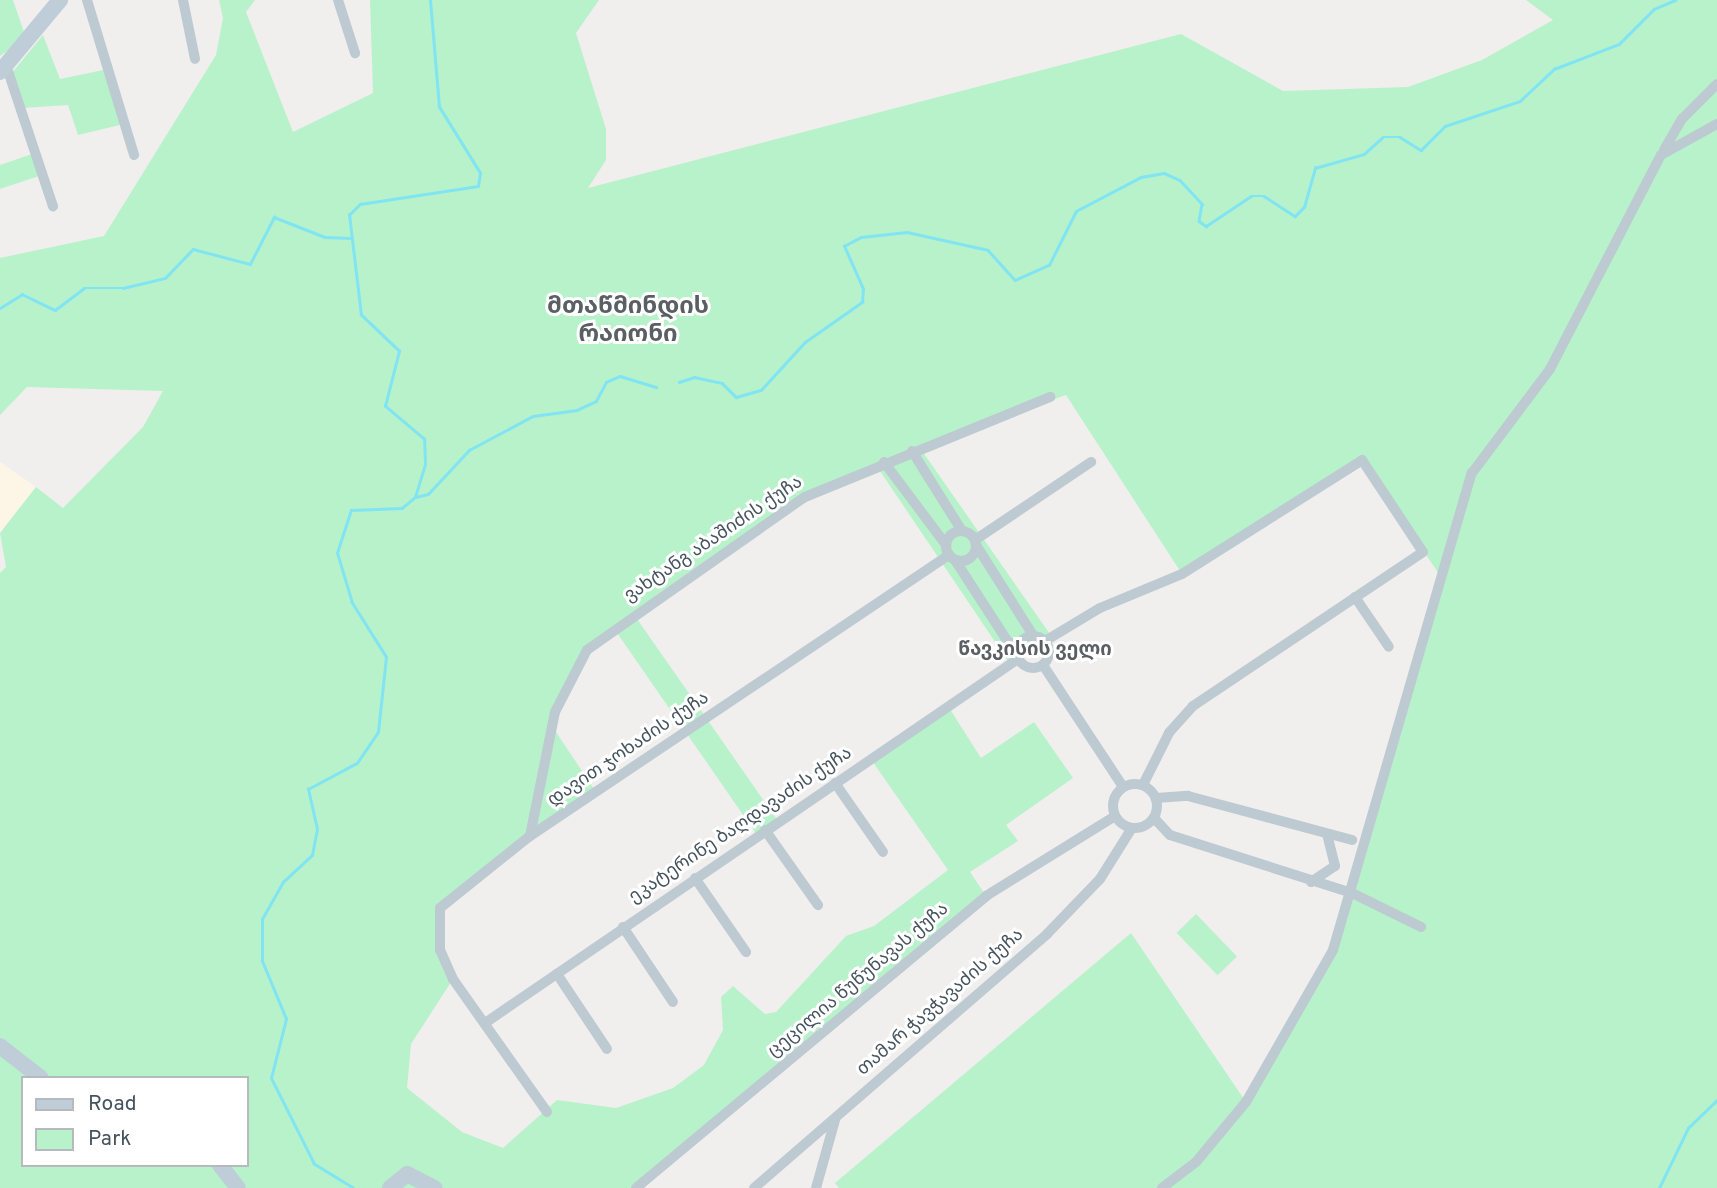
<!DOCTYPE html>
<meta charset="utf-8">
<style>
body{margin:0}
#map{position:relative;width:1717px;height:1188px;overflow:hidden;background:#f1eeee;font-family:Overpass,"Noto Sans Georgian",sans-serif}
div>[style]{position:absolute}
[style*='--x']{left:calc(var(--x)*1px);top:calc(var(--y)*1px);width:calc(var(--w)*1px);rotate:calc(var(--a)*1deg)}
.commercial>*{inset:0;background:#fdf5e5}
.green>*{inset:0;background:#b8f2ca;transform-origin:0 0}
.stream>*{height:2.5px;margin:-1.25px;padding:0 1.25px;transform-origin:1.25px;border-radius:1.25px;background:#81e4f3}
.street>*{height:10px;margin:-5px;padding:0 5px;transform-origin:5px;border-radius:5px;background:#bdcad1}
.street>.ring{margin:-5px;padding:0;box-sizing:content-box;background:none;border:10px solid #bdcad1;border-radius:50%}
.secondary>*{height:16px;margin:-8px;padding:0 8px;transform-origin:8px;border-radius:8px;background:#bfcdd9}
span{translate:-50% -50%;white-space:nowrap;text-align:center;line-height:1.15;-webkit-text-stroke:6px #fff;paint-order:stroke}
.street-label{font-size:18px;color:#45535d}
.neighbourhood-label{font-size:19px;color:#5a5f64;font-weight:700}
.district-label{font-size:24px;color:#5a5f64;font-weight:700}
.legend{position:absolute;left:21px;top:1076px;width:228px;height:91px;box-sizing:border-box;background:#fff;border:2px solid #b5babe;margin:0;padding:9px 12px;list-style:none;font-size:21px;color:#45535d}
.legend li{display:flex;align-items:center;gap:14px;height:35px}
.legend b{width:35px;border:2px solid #b5babe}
</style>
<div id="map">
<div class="commercial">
<div style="clip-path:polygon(0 462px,36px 487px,0 533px)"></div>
</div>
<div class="green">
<div style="clip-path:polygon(0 0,13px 0,26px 38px,0 56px)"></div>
<div style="clip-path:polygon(219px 0,255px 0,246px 12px,293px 132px,373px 93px,370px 0,599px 0,576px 33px,606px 129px,606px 160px,588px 188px,1181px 34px,1283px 91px,1408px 87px,1482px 60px,1553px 20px,1526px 0,1717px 0,1717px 1188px,839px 1188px,835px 1183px,1131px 933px,1246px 1102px,1333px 950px,1439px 574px,1362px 460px,1182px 574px,1066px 395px,920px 448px,1052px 637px,1039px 636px,1010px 664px,876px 465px,805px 497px,635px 616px,778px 821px,757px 835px,615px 630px,587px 650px,552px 726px,596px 792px,440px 908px,437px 930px,453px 979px,411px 1044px,407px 1088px,462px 1132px,503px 1148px,557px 1100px,616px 1108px,673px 1088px,704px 1065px,723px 1030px,721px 997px,733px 986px,765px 1014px,776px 1012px,846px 936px,874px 926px,948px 870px,870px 758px,948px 706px,981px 758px,1034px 722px,1073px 778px,1006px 825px,1018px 841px,970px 872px,986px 896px,636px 1188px,0 1188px,0 1046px,41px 1078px,23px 1078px,23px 1165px,247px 1165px,247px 1078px,46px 1078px,0 1041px,0 573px,6px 567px,0 533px,36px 487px,63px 508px,143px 427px,163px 391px,27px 387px,0 415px,0 258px,104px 236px,216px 55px,223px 18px)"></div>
<div style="clip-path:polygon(43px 35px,60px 79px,108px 69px,124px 124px,78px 135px,68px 105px,23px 108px,11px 74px)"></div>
<div style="clip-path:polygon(35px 153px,42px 175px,0 189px,0 165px)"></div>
<div style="left:1196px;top:914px;width:59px;height:27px;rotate:46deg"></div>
</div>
<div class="stream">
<div style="--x:0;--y:308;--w:26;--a:-32"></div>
<div style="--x:22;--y:294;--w:37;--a:26"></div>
<div style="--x:55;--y:310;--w:36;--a:-37"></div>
<div style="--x:84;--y:288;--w:39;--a:0"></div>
<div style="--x:123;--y:288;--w:43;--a:-13.4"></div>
<div style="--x:165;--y:278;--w:40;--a:-46"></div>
<div style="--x:193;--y:249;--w:59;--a:14.7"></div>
<div style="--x:250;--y:264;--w:53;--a:-62.9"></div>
<div style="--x:274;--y:217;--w:55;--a:21.4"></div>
<div style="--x:325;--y:237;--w:25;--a:2"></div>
<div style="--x:679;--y:382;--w:16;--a:-18"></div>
<div style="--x:694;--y:377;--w:29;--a:12"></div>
<div style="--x:722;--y:383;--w:20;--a:45"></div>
<div style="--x:736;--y:397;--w:26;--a:-16"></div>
<div style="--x:761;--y:390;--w:65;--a:-47.5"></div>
<div style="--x:805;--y:342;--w:70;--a:-35.1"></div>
<div style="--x:862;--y:302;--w:13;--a:-86"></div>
<div style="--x:863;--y:289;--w:47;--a:-113.8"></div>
<div style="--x:844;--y:246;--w:19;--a:-28"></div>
<div style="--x:861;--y:237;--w:46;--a:-6.2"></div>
<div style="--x:907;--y:232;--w:83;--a:12.5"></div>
<div style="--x:988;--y:250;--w:40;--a:48"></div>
<div style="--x:1015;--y:280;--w:37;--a:-24"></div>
<div style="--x:1049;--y:265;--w:60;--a:-63.4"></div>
<div style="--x:1076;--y:211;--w:73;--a:-27.6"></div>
<div style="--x:1141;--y:177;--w:23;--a:-10"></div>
<div style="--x:1164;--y:173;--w:17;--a:24"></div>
<div style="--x:1180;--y:180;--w:33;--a:47"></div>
<div style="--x:1202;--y:204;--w:17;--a:100"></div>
<div style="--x:1199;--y:221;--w:9;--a:36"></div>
<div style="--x:1206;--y:226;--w:54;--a:-33.7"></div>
<div style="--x:1251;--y:196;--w:13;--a:0"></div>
<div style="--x:1264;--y:196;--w:37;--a:33"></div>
<div style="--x:1295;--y:216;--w:13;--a:-45"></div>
<div style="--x:1304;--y:207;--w:41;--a:-74.2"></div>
<div style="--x:1315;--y:168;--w:51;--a:-15.9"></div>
<div style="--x:1364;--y:154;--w:25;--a:-42"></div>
<div style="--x:1383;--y:137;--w:17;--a:0"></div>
<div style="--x:1400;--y:137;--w:25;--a:32"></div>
<div style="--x:1421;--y:150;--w:34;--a:-45"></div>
<div style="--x:1445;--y:126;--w:79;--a:-18.4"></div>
<div style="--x:1520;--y:101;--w:47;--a:-43.3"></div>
<div style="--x:1554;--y:69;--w:70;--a:-21"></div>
<div style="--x:1619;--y:44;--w:49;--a:-45"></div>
<div style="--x:1654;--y:9;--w:23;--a:-23"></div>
<div style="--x:415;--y:497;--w:13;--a:-13"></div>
<div style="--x:428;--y:494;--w:60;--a:-47"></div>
<div style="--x:469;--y:450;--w:72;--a:-28"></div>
<div style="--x:533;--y:416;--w:44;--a:-7.8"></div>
<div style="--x:577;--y:410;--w:21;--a:-25"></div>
<div style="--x:596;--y:401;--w:21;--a:-62"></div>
<div style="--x:606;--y:382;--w:15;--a:-23"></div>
<div style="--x:620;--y:376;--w:38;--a:17"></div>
<div style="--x:353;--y:1188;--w:46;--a:-148.4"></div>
<div style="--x:314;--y:1164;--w:96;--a:-116.6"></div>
<div style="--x:271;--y:1078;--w:61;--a:-75.7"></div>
<div style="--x:286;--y:1019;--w:63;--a:-112.5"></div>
<div style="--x:262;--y:961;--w:42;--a:-90"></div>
<div style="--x:262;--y:919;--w:43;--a:-60.4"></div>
<div style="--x:283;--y:882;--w:40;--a:-43"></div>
<div style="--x:312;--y:855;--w:26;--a:-79"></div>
<div style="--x:317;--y:829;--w:41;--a:-102.7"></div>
<div style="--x:308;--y:789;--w:55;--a:-28"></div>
<div style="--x:357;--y:763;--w:37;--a:-56"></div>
<div style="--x:378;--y:732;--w:75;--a:-83.9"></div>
<div style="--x:386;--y:657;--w:64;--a:-122.2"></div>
<div style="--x:352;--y:603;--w:52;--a:-106.7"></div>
<div style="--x:337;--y:553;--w:45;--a:-72"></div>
<div style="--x:351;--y:510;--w:51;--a:-2.2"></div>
<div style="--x:402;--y:508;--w:17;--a:-40"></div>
<div style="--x:415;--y:497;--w:34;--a:-73"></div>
<div style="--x:425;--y:464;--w:25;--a:-92"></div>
<div style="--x:424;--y:439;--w:51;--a:-139.8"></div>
<div style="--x:385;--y:406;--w:57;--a:-75.7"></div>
<div style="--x:399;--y:351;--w:52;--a:-136.5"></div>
<div style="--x:361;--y:315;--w:101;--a:-96.8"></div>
<div style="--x:349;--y:215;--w:16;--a:-45"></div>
<div style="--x:360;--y:204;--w:119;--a:-8.7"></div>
<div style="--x:478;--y:186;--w:13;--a:-81"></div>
<div style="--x:480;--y:173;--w:78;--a:-121.8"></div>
<div style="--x:439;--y:107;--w:107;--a:-94.8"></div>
<div style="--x:1659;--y:1188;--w:67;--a:-64.2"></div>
<div style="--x:1688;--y:1128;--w:40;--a:-44"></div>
</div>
<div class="street">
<div style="--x:87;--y:0;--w:162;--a:73.1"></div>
<div style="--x:183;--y:0;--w:60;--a:78.5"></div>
<div style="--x:338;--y:0;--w:56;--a:72.2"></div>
<div style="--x:6;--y:65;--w:149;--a:71.6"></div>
<div style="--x:1664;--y:150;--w:36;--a:-60"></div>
<div style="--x:1682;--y:119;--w:49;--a:-45"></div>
<div style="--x:912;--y:451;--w:94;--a:58"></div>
<div style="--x:884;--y:462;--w:104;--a:53.2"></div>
<div class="ring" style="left:946px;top:531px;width:20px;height:20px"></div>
<div style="--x:975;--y:540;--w:140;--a:-33.9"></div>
<div style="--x:976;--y:545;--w:107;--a:57.7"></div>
<div style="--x:955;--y:560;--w:98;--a:57.1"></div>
<div style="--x:1008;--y:642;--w:9;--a:18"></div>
<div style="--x:1355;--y:597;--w:60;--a:55.8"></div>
<div class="ring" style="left:1017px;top:636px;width:22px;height:22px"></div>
<div style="--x:1045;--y:641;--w:64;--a:-31"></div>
<div style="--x:1100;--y:608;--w:89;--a:-22.5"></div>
<div style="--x:1182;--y:574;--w:213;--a:-32.3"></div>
<div style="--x:1362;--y:460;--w:110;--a:56.5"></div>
<div style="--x:1423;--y:552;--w:277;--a:146.2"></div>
<div style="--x:1193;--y:706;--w:36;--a:132"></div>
<div style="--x:1169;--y:733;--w:58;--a:116.6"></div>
<div style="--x:1043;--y:665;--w:146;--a:56.7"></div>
<div style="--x:835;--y:783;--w:84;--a:55.2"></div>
<div class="ring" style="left:1113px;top:784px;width:34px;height:34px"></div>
<div style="--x:1156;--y:798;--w:32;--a:-4"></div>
<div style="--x:1188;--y:796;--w:170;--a:15"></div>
<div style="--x:1154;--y:818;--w:23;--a:47"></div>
<div style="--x:1170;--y:835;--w:191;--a:17.7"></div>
<div style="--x:1352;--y:893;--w:77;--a:26.2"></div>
<div style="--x:765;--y:830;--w:92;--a:54.8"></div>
<div style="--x:530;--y:836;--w:126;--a:-78.6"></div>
<div style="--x:555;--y:712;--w:70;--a:-62.7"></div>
<div style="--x:587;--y:650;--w:266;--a:-35.1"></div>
<div style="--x:805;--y:497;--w:265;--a:-22.2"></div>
<div style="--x:695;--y:878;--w:90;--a:55.4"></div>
<div style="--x:1311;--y:882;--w:29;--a:-34"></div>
<div style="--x:1335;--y:866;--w:33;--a:-104"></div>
<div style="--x:623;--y:927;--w:90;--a:56.3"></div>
<div style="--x:557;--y:974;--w:90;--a:56.3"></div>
<div style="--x:485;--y:1023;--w:645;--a:-34.33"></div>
<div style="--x:547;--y:1112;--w:163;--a:-125.3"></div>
<div style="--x:453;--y:979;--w:32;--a:-114"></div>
<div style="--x:440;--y:950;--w:42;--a:-90"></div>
<div style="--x:440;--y:908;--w:115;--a:-38.7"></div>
<div style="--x:530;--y:836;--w:505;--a:-33.85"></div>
<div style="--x:636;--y:1188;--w:456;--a:-39.8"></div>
<div style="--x:986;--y:896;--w:152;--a:-31.8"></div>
<div style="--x:754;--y:1188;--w:388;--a:-40.9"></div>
<div style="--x:1047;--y:934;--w:76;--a:-46.1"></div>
<div style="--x:1100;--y:879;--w:60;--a:-57.9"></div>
<div style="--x:816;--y:1188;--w:71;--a:-74.4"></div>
<div style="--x:1162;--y:1188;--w:43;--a:-37.4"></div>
<div style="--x:1196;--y:1162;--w:78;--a:-50.2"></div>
<div style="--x:1246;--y:1102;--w:175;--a:-60.2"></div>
<div style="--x:1333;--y:950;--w:497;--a:-73.8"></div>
<div style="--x:1472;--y:473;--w:130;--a:-53.1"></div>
<div style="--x:1550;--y:369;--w:241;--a:-62.6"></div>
<div style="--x:1661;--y:155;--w:64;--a:-29"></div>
</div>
<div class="secondary">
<div style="--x:0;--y:72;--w:94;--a:-50.2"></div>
<div style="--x:0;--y:1046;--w:52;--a:38"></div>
<div style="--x:220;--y:1165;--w:29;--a:52"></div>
<div style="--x:390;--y:1188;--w:22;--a:-39"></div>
<div style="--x:407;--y:1174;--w:31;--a:27"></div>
</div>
<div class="street-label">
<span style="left:714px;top:540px;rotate:-34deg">ვახტანგ აბაშიძის ქუჩა</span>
<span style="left:629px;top:750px;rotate:-34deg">დავით ჯოხაძის ქუჩა</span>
<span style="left:741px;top:826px;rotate:-34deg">ეკატერინე ბაღდავაძის ქუჩა</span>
<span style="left:859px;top:981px;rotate:-40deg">ცეცილია წუწუნავას ქუჩა</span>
<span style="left:941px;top:1003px;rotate:-41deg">თამარ ჭავჭავაძის ქუჩა</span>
</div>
<div class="neighbourhood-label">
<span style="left:1035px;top:651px">წავკისის ველი</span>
</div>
<div class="district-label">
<span style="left:628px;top:322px">მთაწმინდის<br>რაიონი</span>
</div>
<ul class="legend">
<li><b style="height:9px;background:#bfcdd9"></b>Road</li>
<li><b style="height:19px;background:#b8f2ca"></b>Park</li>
</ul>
</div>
